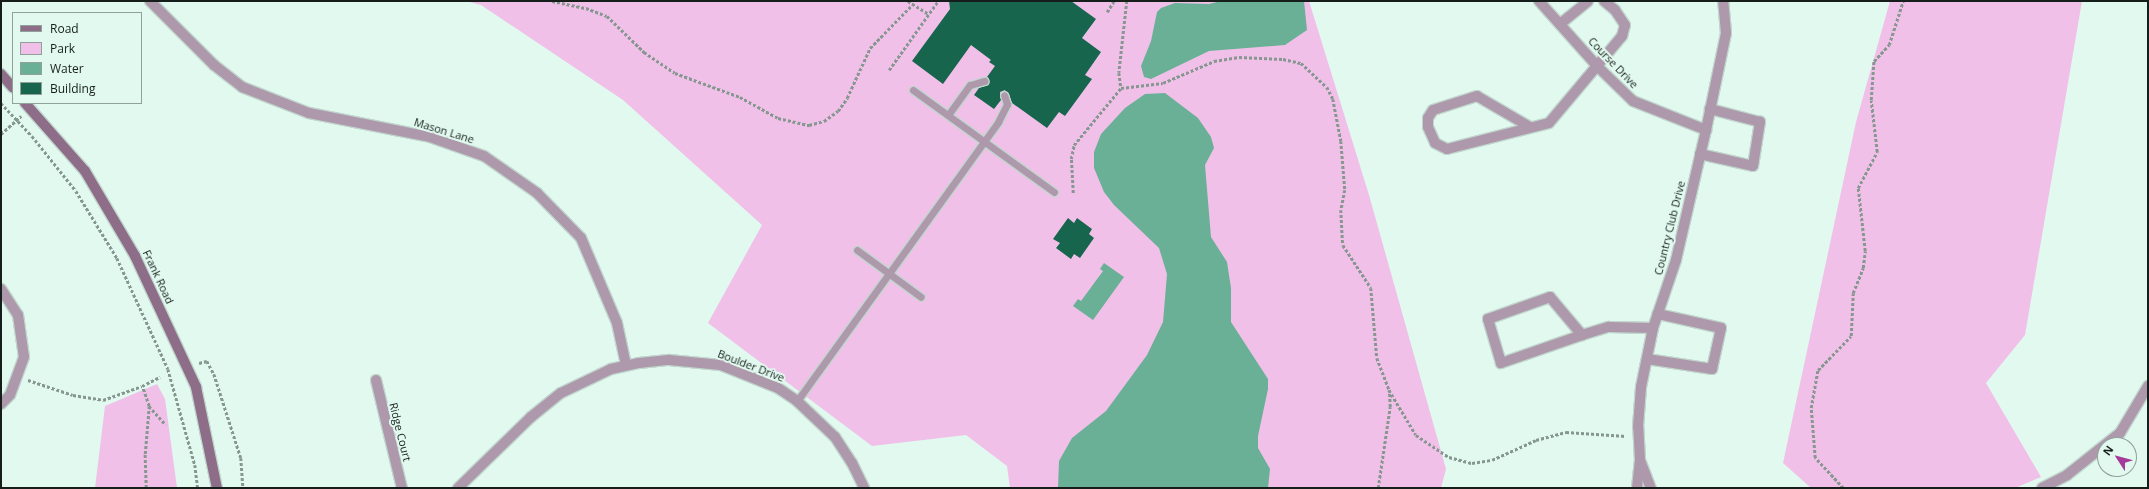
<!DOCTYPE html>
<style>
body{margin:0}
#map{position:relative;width:2149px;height:489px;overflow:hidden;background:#e1f9ef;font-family:"Open Sans",sans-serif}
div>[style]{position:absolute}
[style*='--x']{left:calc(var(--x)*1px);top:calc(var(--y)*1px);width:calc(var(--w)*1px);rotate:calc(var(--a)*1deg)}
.green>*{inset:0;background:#f1c0e9}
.water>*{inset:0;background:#69b096}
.building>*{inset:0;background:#18654e}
.path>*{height:2.5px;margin-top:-1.25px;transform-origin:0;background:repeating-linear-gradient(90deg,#869790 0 3px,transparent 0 5px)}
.roads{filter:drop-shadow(1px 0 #c1d6cd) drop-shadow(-1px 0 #c1d6cd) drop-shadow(0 1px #c1d6cd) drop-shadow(0 -1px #c1d6cd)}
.lane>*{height:7px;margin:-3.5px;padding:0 3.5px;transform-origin:3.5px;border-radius:3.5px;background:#ae98ab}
.street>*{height:10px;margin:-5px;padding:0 5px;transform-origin:5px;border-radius:5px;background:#ae98ab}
.secondary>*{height:10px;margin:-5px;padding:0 5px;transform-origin:5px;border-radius:5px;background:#8d6d88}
span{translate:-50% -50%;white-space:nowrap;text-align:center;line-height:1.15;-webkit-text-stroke:4px #e1f9ef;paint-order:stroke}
.street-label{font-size:11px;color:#161e1b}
.frame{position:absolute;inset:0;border:2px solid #161e1b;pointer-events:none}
.legend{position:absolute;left:12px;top:12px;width:130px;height:92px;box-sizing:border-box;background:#e1f9ef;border:1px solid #90a19a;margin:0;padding:5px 7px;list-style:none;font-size:12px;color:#161e1b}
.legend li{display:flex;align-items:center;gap:8px;height:20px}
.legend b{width:20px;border:1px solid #90a19a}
.north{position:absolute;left:2097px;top:437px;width:40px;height:40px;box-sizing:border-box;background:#e1f9ef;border:1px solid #90a19a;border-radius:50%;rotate:306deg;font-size:11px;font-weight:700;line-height:16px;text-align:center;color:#161e1b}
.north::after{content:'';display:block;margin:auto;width:14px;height:18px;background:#a53a9b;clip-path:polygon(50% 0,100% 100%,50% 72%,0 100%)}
</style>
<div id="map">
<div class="green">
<div style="clip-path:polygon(466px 1px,1309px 1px,1369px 195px,1446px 469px,1441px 488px,1010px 488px,1007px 466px,966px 435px,872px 446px,708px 323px,762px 225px,623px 100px,481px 5px)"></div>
<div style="clip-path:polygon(1890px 1px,2082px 1px,2025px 335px,1986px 383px,2041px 477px,2015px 488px,1811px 488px,1783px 463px,1856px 122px)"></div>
<div style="clip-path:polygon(157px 384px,165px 399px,177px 488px,95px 488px,105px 406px)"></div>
</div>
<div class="water">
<div style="clip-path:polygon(1221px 1px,1304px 1px,1307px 30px,1285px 45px,1209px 51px,1151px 79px,1144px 77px,1141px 66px,1151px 41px,1157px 12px,1161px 8px,1175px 3px,1209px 4px)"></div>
<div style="clip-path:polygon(1165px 93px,1198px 118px,1211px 137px,1214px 148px,1205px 165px,1211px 237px,1227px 262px,1231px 288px,1231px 322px,1268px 379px,1268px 389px,1258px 436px,1258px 448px,1270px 469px,1268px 488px,1058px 488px,1059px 461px,1072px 438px,1106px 411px,1147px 355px,1163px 322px,1167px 274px,1159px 248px,1114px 205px,1104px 192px,1094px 168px,1094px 152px,1101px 134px,1125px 108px,1145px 94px)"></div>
<div style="clip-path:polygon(1104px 263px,1124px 277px,1093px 320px,1073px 306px,1078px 299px,1081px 301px,1103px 271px,1100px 269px)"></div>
</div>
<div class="building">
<div style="clip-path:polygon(949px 1px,1071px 1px,1096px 19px,1082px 38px,1101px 52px,1085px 75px,1092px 79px,1065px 116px,1059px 112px,1047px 128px,1012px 103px,1005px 90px,1000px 92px,1001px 100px,994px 109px,974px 95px,979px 88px,988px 84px,987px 77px,995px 66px,989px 62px,991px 60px,971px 45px,943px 84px,912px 61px,950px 9px)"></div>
<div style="clip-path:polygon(1068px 218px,1074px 223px,1077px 218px,1092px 229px,1089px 234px,1094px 238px,1080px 258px,1074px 254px,1071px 259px,1056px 248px,1060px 243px,1053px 239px)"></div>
</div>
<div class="path">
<div style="--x:552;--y:1;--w:35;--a:12"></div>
<div style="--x:586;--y:8;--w:22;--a:21"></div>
<div style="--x:607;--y:16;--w:52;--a:44.2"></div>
<div style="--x:644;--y:52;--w:37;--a:34"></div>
<div style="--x:675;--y:73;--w:69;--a:20.3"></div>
<div style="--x:740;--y:97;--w:43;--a:28.9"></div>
<div style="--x:778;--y:118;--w:32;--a:13"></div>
<div style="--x:809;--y:125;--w:16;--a:-15"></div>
<div style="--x:824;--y:121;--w:17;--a:-36"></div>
<div style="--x:838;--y:111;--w:16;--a:-55"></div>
<div style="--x:847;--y:98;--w:55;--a:-65.3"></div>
<div style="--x:870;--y:48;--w:60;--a:-45.7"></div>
<div style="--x:908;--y:1;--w:25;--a:32"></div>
<div style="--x:1127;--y:1;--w:72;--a:96.3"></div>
<div style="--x:1119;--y:73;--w:15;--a:82"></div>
<div style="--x:1121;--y:88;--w:42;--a:-6.8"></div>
<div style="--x:1163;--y:83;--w:56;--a:-23.3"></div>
<div style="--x:1214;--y:61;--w:25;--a:-9"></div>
<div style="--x:1239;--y:57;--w:44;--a:2.6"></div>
<div style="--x:1283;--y:59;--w:18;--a:13"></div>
<div style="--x:1301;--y:63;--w:35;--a:43"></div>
<div style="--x:1327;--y:87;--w:13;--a:63"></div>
<div style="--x:1333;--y:99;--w:43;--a:79.2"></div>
<div style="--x:1341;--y:141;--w:49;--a:85.3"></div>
<div style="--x:1345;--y:190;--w:20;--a:101"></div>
<div style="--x:1341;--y:210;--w:35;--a:87"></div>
<div style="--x:1343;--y:245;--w:51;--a:56.9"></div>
<div style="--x:1371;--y:288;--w:70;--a:85.1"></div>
<div style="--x:1377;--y:358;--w:34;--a:69"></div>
<div style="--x:1107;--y:12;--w:13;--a:-58"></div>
<div style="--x:889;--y:70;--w:85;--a:-54.6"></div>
<div style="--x:1;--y:103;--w:45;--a:46.8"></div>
<div style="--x:32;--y:136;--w:70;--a:51.3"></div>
<div style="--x:76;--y:191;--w:79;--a:58.5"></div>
<div style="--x:117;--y:258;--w:122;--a:65.3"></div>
<div style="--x:168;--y:369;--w:100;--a:74.3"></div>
<div style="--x:195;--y:465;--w:23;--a:83"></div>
<div style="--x:1;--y:134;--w:27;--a:-42"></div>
<div style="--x:1073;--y:193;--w:34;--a:-93"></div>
<div style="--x:1071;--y:159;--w:14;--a:-78"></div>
<div style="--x:1074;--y:145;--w:74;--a:-50.5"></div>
<div style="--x:199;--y:363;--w:8;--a:-14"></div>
<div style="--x:207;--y:361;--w:15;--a:62"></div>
<div style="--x:214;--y:374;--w:88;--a:72.2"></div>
<div style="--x:241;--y:458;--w:30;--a:86"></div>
<div style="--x:28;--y:380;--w:47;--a:18.4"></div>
<div style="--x:73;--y:395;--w:30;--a:9"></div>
<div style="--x:103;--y:400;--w:41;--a:-19.7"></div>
<div style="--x:149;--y:406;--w:21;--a:-109"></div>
<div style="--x:142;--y:386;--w:20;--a:-27"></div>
<div style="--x:146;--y:488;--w:34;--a:-92"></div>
<div style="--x:145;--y:454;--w:48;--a:-85.2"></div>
<div style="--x:149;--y:406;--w:25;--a:48"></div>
<div style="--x:1378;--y:488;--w:82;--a:-81.6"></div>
<div style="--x:1390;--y:407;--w:17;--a:-93"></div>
<div style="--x:1389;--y:390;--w:52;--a:59"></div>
<div style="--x:1416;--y:435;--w:40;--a:34"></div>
<div style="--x:1449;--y:457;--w:24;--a:15"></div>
<div style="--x:1472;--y:463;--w:20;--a:-9"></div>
<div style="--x:1492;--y:460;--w:48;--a:-24.4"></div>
<div style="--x:1536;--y:440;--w:31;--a:-15"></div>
<div style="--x:1566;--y:432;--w:60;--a:3.8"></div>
<div style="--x:1843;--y:488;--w:41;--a:-133"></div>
<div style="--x:1815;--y:458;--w:50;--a:-94.6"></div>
<div style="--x:1811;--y:408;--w:39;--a:-80"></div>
<div style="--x:1818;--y:370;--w:47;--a:-45.9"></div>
<div style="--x:1851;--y:336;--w:43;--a:-87.3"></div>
<div style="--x:1853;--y:293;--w:27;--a:-68"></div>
<div style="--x:1863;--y:268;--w:17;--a:-83"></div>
<div style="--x:1865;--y:251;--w:63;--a:-96.3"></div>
<div style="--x:1858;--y:188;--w:41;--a:-62.2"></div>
<div style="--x:1877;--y:152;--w:52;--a:-96.6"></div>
<div style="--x:1871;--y:100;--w:39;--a:-86"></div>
<div style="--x:1874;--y:61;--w:22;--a:-47"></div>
<div style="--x:1889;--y:45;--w:46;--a:-72.3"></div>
</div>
<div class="roads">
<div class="lane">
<div style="--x:913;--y:90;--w:174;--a:35.9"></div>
<div style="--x:948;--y:115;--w:37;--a:-54"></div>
<div style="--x:970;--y:85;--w:15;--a:-16"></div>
<div style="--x:857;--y:250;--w:79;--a:36.3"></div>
<div style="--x:797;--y:401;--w:344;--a:-54.2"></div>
<div style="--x:998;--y:122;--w:20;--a:-63"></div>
<div style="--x:1007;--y:104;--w:9;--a:-108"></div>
</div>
<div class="street">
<div style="--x:150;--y:1;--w:91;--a:45"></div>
<div style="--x:214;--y:65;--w:36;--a:38"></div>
<div style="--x:242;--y:87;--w:72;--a:21.2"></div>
<div style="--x:309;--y:113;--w:123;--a:11.2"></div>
<div style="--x:430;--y:137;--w:57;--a:19.4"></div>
<div style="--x:484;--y:156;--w:65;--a:34.9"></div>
<div style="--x:537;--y:193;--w:63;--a:45.6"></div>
<div style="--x:581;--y:238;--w:92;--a:67"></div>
<div style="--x:617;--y:323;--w:43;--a:77.9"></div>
<div style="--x:1539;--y:1;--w:89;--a:48.2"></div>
<div style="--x:1598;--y:67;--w:49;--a:44.2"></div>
<div style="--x:1633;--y:101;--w:79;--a:21.7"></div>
<div style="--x:1560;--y:24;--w:36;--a:-39"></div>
<div style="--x:1530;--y:127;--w:61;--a:-149.7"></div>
<div style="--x:1477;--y:96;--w:46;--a:162.3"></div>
<div style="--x:1433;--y:110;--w:9;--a:122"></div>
<div style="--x:1428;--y:118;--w:9;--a:90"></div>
<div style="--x:1428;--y:127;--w:17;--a:66"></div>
<div style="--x:1435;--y:143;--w:13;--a:27"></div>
<div style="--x:1447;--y:149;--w:105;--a:-14.3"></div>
<div style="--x:1549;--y:123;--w:114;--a:-50"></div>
<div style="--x:1622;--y:36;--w:11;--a:-75"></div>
<div style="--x:1625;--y:25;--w:18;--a:-124"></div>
<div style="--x:1615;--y:10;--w:14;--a:-141"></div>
<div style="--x:1700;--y:154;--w:54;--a:12.8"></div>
<div style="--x:1753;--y:166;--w:45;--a:-81"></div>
<div style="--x:1760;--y:122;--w:52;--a:-165.4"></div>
<div style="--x:1;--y:289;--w:31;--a:57"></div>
<div style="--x:18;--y:315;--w:42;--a:81.9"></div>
<div style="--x:24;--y:357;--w:40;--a:110.2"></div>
<div style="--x:10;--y:395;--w:13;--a:135"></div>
<div style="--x:1582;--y:335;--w:86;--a:160.9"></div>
<div style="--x:1501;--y:363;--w:46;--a:-106.5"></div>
<div style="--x:1488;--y:319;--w:66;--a:-19.5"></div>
<div style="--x:1550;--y:297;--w:50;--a:49.9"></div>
<div style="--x:1582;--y:335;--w:28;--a:-17"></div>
<div style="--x:1609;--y:327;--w:44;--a:1.3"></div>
<div style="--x:1647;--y:359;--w:66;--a:8.7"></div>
<div style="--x:1712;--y:369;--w:42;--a:-77.6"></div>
<div style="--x:1721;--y:328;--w:65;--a:-167.5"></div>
<div style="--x:376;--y:380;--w:111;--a:76.5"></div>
<div style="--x:1640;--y:460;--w:33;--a:-93"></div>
<div style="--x:1638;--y:427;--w:40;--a:-85.7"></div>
<div style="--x:1641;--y:387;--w:60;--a:-78.5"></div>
<div style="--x:1653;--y:328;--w:72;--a:-71.3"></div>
<div style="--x:1676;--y:260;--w:133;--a:-77"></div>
<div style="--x:1706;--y:130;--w:99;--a:-78.3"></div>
<div style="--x:1726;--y:33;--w:32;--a:-95"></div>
<div style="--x:458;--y:488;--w:102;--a:-44.2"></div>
<div style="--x:531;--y:417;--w:38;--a:-39"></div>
<div style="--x:561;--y:393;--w:55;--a:-25.6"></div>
<div style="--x:611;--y:369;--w:29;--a:-12"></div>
<div style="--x:639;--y:363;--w:30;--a:-6"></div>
<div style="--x:669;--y:360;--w:52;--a:5.5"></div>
<div style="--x:721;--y:365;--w:61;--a:22"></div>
<div style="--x:778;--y:388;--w:23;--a:34"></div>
<div style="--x:797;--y:401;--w:52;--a:43.5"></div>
<div style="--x:835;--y:437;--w:31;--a:57"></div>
<div style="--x:852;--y:463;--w:28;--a:64"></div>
<div style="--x:1637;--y:488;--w:28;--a:-84"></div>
<div style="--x:1640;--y:460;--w:30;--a:69"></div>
<div style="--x:2042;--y:488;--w:28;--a:-27"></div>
<div style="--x:2067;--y:475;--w:68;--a:-38.4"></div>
<div style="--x:2120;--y:433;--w:55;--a:-59.2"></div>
</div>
<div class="secondary">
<div style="--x:1;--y:74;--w:18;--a:49"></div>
<div style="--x:25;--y:103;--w:91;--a:48.6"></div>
<div style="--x:85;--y:171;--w:99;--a:59.5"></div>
<div style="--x:135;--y:256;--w:145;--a:65"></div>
<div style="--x:196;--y:387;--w:103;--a:78.3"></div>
</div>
</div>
<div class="street-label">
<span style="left:1613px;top:63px;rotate:46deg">Course Drive</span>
<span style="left:444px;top:131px;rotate:17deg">Mason Lane</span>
<span style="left:1670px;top:228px;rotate:-76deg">Country Club Drive</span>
<span style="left:158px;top:277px;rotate:65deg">Frank Road</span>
<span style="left:751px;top:366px;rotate:21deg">Boulder Drive</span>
<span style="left:400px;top:432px;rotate:76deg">Ridge Court</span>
</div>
<div class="frame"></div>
<ul class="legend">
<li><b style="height:5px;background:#8d6d88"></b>Road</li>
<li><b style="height:11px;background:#f1c0e9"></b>Park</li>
<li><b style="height:11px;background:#69b096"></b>Water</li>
<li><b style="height:11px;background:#18654e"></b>Building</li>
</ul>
<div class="north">N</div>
</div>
